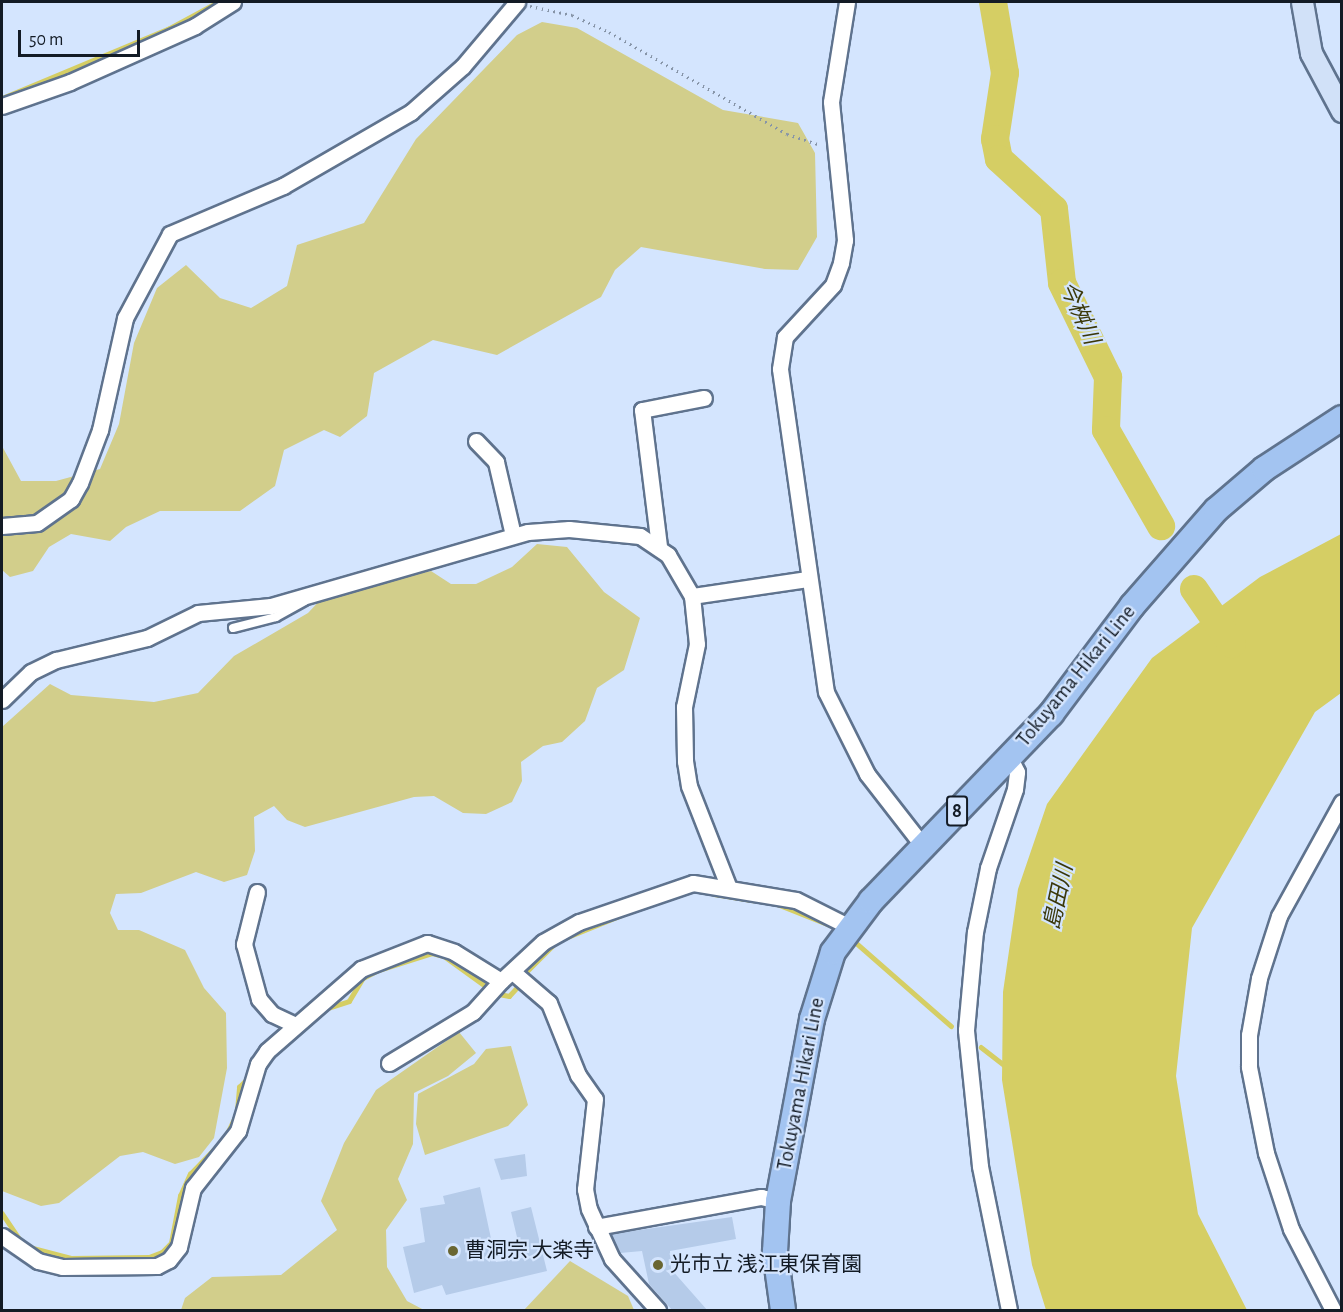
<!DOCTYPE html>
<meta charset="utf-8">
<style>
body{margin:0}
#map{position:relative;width:1343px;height:1312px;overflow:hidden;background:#d4e5fe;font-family:"Alegreya Sans","Noto Sans JP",sans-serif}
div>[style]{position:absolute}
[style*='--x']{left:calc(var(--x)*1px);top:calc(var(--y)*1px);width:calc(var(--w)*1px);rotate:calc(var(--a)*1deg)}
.green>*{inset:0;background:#d2ce8b}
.water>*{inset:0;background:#d5ce64}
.stream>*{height:4.5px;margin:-2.25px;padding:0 2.25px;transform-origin:2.25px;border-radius:2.25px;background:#d5ce64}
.river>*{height:28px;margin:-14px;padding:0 14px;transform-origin:14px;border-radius:14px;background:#d5ce64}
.building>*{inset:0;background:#b5cbe9}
.path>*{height:3px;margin-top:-1.5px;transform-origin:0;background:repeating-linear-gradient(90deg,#8694a7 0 1.5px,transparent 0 6px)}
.roads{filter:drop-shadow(2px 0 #5f738e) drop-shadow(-2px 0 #5f738e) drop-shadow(0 2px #5f738e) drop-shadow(0 -2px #5f738e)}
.lane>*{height:8px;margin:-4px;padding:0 4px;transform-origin:4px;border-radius:4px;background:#fff}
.street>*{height:15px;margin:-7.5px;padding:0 7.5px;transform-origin:7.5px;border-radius:7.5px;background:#fff}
.secondary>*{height:21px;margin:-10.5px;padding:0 10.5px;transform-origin:10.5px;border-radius:10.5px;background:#d1e1f8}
.primary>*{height:24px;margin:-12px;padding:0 12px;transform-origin:12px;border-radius:12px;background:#a3c4f1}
.dots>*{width:16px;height:16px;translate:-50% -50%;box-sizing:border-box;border:3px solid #d4e5fe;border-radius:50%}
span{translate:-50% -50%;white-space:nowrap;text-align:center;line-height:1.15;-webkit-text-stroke:4.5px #d4e5fe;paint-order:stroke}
.shield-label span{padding:2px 4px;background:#d4e5fe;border:2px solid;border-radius:4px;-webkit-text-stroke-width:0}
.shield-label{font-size:20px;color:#131b25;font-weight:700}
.street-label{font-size:21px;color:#131b25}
.poi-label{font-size:21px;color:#131b25}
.left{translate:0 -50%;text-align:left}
.water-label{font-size:22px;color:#3b3809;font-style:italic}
.frame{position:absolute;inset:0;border:3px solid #131b25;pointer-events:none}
.scale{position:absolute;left:18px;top:30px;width:122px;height:27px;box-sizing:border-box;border:3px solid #131b25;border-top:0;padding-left:8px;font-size:18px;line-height:21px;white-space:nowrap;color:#131b25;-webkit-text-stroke:4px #d4e5fe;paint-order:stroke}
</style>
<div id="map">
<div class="green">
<div style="clip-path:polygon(542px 22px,577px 28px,723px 110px,798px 123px,815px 153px,817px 237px,798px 270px,765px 269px,641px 247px,615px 270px,601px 297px,497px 355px,433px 340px,374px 373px,367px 416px,340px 437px,324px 430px,284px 450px,275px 486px,240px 511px,160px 511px,126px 527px,110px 541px,71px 534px,49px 547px,33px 571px,10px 577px,2px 570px,2px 446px,21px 481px,56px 481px,100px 469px,119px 424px,134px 343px,157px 288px,186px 265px,220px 298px,251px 308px,287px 286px,297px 245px,364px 223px,416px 139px,517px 35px)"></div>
<div style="clip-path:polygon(537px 544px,567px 547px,604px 592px,640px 618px,624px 670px,597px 688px,585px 721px,562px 742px,543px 746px,521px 762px,522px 781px,512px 802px,486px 814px,463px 813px,434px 796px,414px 797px,305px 827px,287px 820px,274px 806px,254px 817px,255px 851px,247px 875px,224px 882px,196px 872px,141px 893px,116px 894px,110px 913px,118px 930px,139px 930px,185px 950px,204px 988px,226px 1013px,227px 1068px,214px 1138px,199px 1157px,175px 1164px,143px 1152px,120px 1156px,59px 1203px,41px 1206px,2px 1191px,2px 727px,50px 684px,71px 695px,154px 702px,198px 693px,234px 656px,308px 613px,326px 594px,431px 571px,451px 584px,476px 584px,512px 567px)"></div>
<div style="clip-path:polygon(459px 1032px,476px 1053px,448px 1076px,414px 1093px,413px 1144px,398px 1179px,407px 1200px,386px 1230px,387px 1267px,407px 1301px,424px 1310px,181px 1310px,185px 1298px,212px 1277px,281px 1275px,337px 1230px,321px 1201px,344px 1143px,376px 1090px)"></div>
<div style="clip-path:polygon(511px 1046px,528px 1105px,508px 1126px,425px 1155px,416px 1124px,418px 1094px,474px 1064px,486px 1049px)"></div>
<div style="clip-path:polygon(570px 1261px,628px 1296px,634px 1310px,524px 1310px)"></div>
</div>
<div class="water">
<div style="clip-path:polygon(1341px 534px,1341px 693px,1315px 712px,1192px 928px,1176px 1076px,1198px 1214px,1247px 1310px,1046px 1310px,1032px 1265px,1002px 1080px,1003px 992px,1018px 889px,1047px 804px,1152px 658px,1260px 577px)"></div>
</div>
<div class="stream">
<div style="--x:2;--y:98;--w:180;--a:-22.6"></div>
<div style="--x:168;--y:29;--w:57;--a:-28.4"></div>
<div style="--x:714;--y:894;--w:39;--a:9"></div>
<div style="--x:777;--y:904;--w:57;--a:21.6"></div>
<div style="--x:565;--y:938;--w:64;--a:-22.1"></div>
<div style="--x:854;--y:941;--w:129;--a:41.2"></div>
<div style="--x:525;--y:973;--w:42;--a:-45"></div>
<div style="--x:499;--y:994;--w:10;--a:11"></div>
<div style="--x:509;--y:996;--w:16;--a:-47"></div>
<div style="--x:322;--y:1010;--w:28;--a:-18"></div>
<div style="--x:349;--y:1001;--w:27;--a:-59"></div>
<div style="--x:363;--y:978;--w:15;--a:-28"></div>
<div style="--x:376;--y:971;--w:59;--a:-17.8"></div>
<div style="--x:432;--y:953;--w:12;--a:14"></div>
<div style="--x:444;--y:956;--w:58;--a:35.9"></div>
<div style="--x:981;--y:1047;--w:31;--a:38"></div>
<div style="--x:237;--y:1111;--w:24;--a:-85"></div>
<div style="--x:239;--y:1087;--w:13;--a:-45"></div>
<div style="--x:226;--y:1136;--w:19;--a:-65"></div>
<div style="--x:2;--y:1213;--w:32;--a:56"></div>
<div style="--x:29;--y:1247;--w:43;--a:14.7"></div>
<div style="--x:71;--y:1258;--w:78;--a:-0.7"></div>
<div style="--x:149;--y:1257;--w:14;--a:-21"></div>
<div style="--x:162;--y:1252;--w:13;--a:-45"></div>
<div style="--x:171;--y:1243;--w:48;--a:-79.2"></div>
<div style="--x:180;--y:1196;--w:24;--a:-66"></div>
<div style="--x:190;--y:1174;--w:37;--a:-46"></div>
</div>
<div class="river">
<div style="--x:993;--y:2;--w:72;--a:80.4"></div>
<div style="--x:1005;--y:73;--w:67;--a:98.6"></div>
<div style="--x:995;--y:139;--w:20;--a:79"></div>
<div style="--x:999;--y:159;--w:74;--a:42.3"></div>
<div style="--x:1054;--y:209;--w:74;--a:83.8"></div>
<div style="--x:1062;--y:283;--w:105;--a:63.9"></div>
<div style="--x:1108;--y:377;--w:53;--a:92.2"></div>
<div style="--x:1106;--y:430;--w:111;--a:60.2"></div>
<div style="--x:1194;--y:589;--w:67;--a:55.4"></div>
</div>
<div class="building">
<div style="clip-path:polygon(525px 1154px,527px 1176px,501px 1180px,494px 1159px)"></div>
<div style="clip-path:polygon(480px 1187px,496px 1262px,522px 1258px,511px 1212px,531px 1207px,547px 1271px,446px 1295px,442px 1285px,414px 1293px,403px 1247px,425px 1242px,420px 1208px,445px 1204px,443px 1196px)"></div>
<div style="clip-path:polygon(732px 1217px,736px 1239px,670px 1251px,671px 1269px,708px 1311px,673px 1311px,649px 1284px,642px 1251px,620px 1253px,611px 1234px)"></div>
</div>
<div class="path">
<div style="--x:530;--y:6;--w:43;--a:12.1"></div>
<div style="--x:572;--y:15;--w:41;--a:24.7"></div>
<div style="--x:609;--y:32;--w:205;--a:29.8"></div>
<div style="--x:787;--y:134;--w:35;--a:18"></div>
</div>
<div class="roads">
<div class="lane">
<div style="--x:233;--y:628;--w:44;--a:-14.3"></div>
<div style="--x:276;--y:617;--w:33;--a:-29"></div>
</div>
<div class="street">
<div style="--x:847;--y:2;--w:101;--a:99.1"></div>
<div style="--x:831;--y:102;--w:139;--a:84.2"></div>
<div style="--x:845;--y:240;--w:23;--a:100"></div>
<div style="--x:841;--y:263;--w:23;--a:110"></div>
<div style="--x:833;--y:285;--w:71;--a:132.7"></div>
<div style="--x:785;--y:337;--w:32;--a:99"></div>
<div style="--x:780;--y:369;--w:326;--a:81.9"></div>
<div style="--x:826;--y:692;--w:92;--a:63.4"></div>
<div style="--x:867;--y:774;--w:91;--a:52.1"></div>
<div style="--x:2;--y:106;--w:72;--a:-19.4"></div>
<div style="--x:70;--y:82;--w:137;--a:-24.1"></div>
<div style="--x:195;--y:26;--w:45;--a:-32.3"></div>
<div style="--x:476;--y:441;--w:29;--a:46"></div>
<div style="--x:496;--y:462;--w:75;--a:76.9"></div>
<div style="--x:2;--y:526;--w:35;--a:-5"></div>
<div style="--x:37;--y:523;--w:42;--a:-35.2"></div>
<div style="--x:71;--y:499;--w:18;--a:-61"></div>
<div style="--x:80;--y:483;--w:57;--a:-69.3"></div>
<div style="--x:100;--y:430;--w:115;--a:-77.4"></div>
<div style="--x:125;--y:318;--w:95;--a:-61.8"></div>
<div style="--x:170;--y:234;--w:123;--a:-23"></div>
<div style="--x:283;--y:186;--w:148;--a:-30"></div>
<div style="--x:411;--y:112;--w:69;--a:-41.5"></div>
<div style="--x:463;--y:66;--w:84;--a:-49.8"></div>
<div style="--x:659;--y:546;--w:137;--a:-97.1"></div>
<div style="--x:642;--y:410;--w:63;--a:-11"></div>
<div style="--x:692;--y:596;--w:116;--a:-8.4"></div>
<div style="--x:2;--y:700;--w:40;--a:-44"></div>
<div style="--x:31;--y:672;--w:28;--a:-26"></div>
<div style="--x:56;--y:660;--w:94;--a:-13.6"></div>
<div style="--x:147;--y:638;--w:57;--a:-26.1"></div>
<div style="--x:198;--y:613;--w:73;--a:-5.5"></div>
<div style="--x:271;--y:606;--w:267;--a:-16.1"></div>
<div style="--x:528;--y:532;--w:41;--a:-4.2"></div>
<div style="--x:569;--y:529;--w:71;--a:5.6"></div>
<div style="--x:640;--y:536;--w:34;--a:34"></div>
<div style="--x:668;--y:555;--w:48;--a:59.7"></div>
<div style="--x:692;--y:596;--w:48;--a:84.1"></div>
<div style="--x:697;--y:644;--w:64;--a:101.7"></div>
<div style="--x:684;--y:707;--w:54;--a:88.9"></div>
<div style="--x:685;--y:761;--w:25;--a:81"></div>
<div style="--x:689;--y:786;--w:110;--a:68.6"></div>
<div style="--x:257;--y:892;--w:54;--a:104"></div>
<div style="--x:244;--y:944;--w:57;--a:74.7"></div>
<div style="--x:259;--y:999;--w:20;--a:49"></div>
<div style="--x:272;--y:1014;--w:23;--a:25"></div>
<div style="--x:514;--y:973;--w:46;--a:40.6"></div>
<div style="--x:549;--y:1003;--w:78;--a:68.1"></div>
<div style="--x:578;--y:1075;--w:29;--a:55"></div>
<div style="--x:595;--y:1099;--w:91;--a:96.3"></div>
<div style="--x:585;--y:1189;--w:20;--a:79"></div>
<div style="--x:589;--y:1209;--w:55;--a:65.3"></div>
<div style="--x:612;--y:1259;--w:69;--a:48"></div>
<div style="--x:389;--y:1063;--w:98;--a:-31.3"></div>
<div style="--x:473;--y:1012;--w:42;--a:-47.9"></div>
<div style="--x:596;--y:1227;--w:168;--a:-10.3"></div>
<div style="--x:761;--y:1197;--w:17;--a:13"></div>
<div style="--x:2;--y:1236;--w:44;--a:34.8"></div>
<div style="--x:38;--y:1261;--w:25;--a:14"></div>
<div style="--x:62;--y:1267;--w:95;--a:-0.6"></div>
<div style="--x:157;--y:1266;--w:13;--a:-27"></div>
<div style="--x:169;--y:1260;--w:16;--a:-52"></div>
<div style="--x:179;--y:1247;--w:61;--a:-76.7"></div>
<div style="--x:193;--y:1188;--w:73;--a:-51.7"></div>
<div style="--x:238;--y:1131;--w:70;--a:-73.4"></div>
<div style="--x:258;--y:1064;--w:16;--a:-55"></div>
<div style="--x:267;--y:1051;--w:125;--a:-41.1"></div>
<div style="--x:361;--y:969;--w:71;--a:-21.5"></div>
<div style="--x:427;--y:943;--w:28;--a:18"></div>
<div style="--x:454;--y:952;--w:55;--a:31.7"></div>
<div style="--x:501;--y:981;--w:57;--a:-42.9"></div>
<div style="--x:543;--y:942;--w:41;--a:-29.1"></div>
<div style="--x:579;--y:922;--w:120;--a:-18.9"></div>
<div style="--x:693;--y:883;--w:104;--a:9.4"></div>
<div style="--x:796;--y:900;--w:60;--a:26.6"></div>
<div style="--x:1009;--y:1310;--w:147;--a:-101.4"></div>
<div style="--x:980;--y:1166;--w:137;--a:-95.9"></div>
<div style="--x:966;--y:1030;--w:98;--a:-84.8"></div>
<div style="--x:975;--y:932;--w:65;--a:-78.5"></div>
<div style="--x:988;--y:868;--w:83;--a:-71.1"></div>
<div style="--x:1015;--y:789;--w:17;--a:-83"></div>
<div style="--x:1017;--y:772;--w:16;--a:-117"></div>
<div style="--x:1333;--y:1310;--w:91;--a:-117.4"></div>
<div style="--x:1291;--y:1229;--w:80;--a:-108.2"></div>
<div style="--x:1266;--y:1153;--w:88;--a:-101.2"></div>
<div style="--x:1249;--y:1067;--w:32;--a:-90"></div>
<div style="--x:1249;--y:1035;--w:58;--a:-80"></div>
<div style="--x:1259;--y:978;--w:65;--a:-72.1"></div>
<div style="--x:1279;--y:916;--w:130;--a:-61.1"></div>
</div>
<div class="secondary">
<div style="--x:1302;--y:2;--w:52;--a:80"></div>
<div style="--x:1311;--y:53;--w:66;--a:61.9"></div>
</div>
<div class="primary">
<div style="--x:783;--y:1310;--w:59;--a:-97.9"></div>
<div style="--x:775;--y:1252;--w:51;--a:-86.6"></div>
<div style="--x:778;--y:1201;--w:185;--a:-79.4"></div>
<div style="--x:812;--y:1019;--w:70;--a:-72.6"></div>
<div style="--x:833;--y:952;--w:64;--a:-53.3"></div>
<div style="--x:871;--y:901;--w:260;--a:-46.1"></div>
<div style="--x:1051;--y:714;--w:135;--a:-53.1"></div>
<div style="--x:1132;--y:606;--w:128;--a:-48.8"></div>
<div style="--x:1216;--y:510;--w:63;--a:-40.5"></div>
<div style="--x:1264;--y:469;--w:93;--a:-33.2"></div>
</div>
</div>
<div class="dots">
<div style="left:453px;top:1251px;background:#696632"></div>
<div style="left:658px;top:1265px;background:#696632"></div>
</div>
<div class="shield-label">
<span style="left:957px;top:811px">8</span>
</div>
<div class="street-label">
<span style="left:1076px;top:676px;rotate:-51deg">Tokuyama Hikari Line</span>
<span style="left:801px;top:1084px;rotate:-79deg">Tokuyama Hikari Line</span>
</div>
<div class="poi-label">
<span class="left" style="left:465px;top:1251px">曹洞宗 大楽寺</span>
<span class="left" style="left:670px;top:1265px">光市立 浅江東保育園</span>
</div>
<div class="water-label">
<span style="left:1079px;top:313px;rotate:66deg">今桝川</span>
<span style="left:1059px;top:897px;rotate:-78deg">島田川</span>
</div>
<div class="frame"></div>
<div class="scale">50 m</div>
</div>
